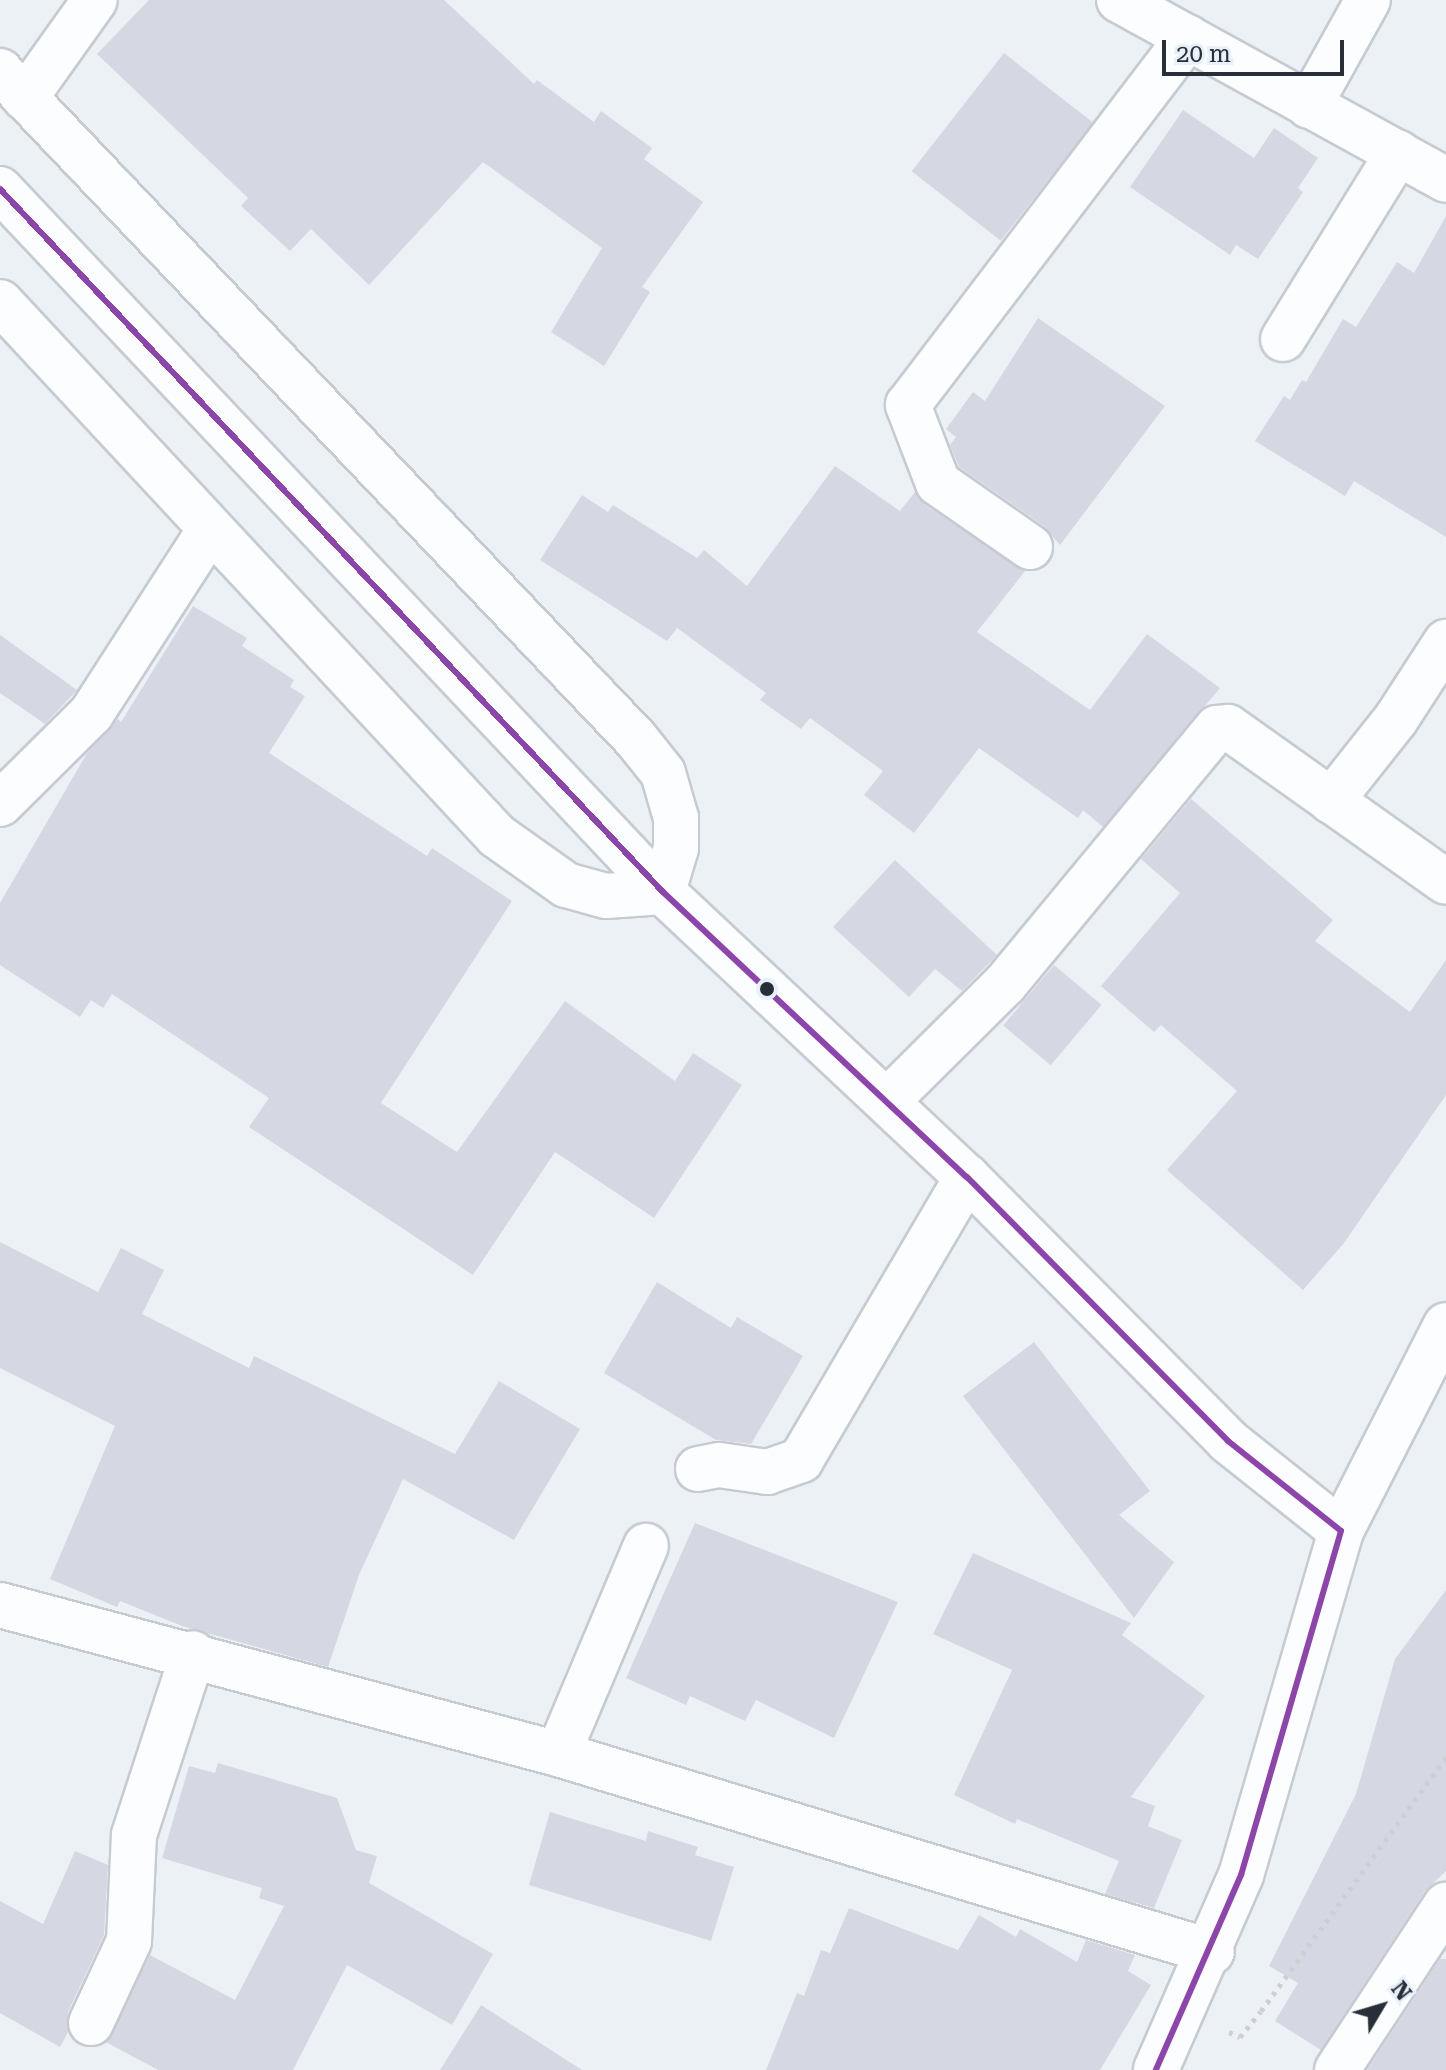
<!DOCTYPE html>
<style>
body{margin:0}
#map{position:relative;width:1446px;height:2070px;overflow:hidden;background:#ecf1f6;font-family:"Roboto Serif",serif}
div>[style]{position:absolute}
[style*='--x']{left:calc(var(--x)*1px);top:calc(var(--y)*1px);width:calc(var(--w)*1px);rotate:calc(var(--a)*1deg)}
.building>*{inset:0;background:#d5d8e2;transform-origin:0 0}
.path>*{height:5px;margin-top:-2.5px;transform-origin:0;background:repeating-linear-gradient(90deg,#cdcfd3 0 4px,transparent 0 10px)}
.roads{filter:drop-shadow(2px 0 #c6cbd2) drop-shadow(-2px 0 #c6cbd2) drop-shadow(0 2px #c6cbd2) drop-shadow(0 -2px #c6cbd2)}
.minor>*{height:44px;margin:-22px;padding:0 22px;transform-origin:22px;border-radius:22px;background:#fcfdfe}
.major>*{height:44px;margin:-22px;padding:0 22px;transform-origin:22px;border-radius:22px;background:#fcfdfe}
.bus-1>*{height:6px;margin:-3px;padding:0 3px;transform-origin:3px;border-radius:3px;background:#8e44ad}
.dots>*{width:22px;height:22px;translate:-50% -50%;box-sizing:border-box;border:4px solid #e8f0fa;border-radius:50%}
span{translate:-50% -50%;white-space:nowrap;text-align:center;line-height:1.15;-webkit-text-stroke:6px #e8f0fa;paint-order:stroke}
.north{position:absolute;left:1342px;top:1966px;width:80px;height:80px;-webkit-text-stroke:6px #e8f0fa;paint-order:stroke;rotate:52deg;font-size:22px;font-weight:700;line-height:32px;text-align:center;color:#282f38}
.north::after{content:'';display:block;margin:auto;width:28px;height:36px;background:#282f38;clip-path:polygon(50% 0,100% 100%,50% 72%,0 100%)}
.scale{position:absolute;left:1162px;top:40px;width:182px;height:36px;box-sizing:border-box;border:4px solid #282f38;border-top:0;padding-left:10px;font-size:24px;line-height:28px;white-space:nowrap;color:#282f38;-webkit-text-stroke:6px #e8f0fa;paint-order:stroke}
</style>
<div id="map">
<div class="building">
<div style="clip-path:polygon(149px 0,444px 0,534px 84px,537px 80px,594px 122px,601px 111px,652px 148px,644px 159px,703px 202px,642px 287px,650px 292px,604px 366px,551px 332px,602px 248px,483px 162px,369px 285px,311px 229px,290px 251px,241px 206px,248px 198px,97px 54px)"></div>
<div style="left:1004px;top:53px;width:113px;height:150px;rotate:38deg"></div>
<div style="clip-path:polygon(1183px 110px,1254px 158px,1274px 128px,1318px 158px,1298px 188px,1303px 192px,1258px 259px,1236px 245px,1230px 255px,1130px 187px)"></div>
<div style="clip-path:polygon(1446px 216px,1446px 537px,1354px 481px,1345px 496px,1255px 441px,1284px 396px,1290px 400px,1302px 380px,1306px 382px,1343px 319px,1356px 327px,1397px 262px,1414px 273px)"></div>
<div style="clip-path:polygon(1038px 318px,1165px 406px,1060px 545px,1044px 526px,959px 467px,950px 445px,956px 437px,946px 429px,973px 392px,985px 401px)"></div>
<div style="clip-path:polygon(835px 466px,900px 511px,915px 492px,924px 504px,1025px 571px,977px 632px,1090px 710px,1147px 634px,1220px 688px,1103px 827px,1083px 810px,1078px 818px,979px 748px,914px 833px,864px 795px,883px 771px,810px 718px,801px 729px,760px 700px,766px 693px,677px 628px,667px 641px,540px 560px,582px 495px,608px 512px,613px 505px,697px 558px,704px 550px,747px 586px)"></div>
<div style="clip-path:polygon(193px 606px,247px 638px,242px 646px,294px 680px,290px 687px,305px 696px,269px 753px,427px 856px,432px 848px,512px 901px,381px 1103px,457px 1152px,565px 1001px,675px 1081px,693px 1053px,742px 1085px,654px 1218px,555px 1152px,473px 1275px,249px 1127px,269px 1098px,112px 994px,103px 1008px,91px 1000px,80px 1017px,0 965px,0 903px,87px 753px,118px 719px,121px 722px)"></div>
<div style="clip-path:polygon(0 635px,77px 690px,45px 724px,0 693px)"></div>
<div style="clip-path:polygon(1191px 799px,1333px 920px,1315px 941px,1410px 1012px,1446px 960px,1446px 1095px,1344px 1243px,1303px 1290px,1167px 1170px,1237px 1091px,1161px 1025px,1154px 1032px,1101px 986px,1180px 893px,1141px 859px)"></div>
<div style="clip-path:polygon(895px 860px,997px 955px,962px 991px,935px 969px,909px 997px,833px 927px)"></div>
<div style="left:1054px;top:965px;width:62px;height:79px;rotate:40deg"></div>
<div style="clip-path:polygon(0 1242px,98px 1292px,121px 1248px,164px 1270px,142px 1314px,249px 1368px,254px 1356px,455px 1454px,499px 1381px,580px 1429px,514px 1540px,403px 1479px,359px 1575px,328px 1667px,182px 1626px,120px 1601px,117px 1607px,50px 1579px,115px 1426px,0 1368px)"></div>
<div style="clip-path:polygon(657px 1282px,731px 1328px,737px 1317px,803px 1356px,751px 1444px,716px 1440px,604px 1373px)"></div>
<div style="clip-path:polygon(1034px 1342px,1150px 1491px,1119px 1515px,1174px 1562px,1134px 1618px,963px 1396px)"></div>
<div style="clip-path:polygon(695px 1523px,898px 1602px,834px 1738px,756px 1700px,745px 1721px,690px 1696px,686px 1705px,626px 1678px)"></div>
<div style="clip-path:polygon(973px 1553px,1131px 1623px,1122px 1635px,1205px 1696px,1131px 1797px,1155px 1806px,1148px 1826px,1182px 1840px,1154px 1908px,1105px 1894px,1119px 1861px,1017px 1819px,1015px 1824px,954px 1795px,1012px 1670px,933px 1634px)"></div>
<div style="clip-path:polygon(1446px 1590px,1446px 1871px,1425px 1891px,1321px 2050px,1275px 2021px,1298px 1983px,1269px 1966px,1356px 1794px,1395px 1659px)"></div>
<div style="clip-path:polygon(218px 1763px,337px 1798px,356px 1850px,377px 1856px,369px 1883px,493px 1954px,452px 2025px,347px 1965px,293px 2070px,158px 2070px,106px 2042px,150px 1955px,235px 2000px,284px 1906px,259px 1898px,262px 1888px,162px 1858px,189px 1766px,215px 1773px)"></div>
<div style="clip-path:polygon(550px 1812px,646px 1841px,648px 1831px,698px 1847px,695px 1855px,734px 1867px,711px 1941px,529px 1885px)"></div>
<div style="clip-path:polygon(75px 1851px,108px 1865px,104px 1935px,68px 2012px,68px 2032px,60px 2047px,0 2013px,0 1901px,43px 1924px)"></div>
<div style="clip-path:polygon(849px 1908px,958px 1950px,979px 1915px,1016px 1937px,1020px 1929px,1077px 1962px,1086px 1940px,1135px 1955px,1128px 1971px,1151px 1985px,1100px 2070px,766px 2070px,797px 1993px,804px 1996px,821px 1950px,830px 1953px)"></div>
<div style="clip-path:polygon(1440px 1959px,1446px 1959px,1446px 2070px,1367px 2070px)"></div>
<div style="clip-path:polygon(481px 2005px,582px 2070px,440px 2070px)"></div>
</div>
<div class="path">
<div style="--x:1229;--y:2032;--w:12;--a:24"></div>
<div style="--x:1240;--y:2037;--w:33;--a:-51"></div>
<div style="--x:1261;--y:2011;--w:314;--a:-53.9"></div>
</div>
<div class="roads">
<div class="minor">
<div style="--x:1119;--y:0;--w:373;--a:28.8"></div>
<div style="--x:0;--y:71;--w:922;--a:46.41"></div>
<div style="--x:636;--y:739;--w:43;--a:51.5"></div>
<div style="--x:663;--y:773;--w:47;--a:73.9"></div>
<div style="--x:676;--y:818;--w:30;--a:90"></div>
<div style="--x:676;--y:848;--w:46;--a:106.5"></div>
<div style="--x:663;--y:892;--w:57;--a:176"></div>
<div style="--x:606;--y:896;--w:41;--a:-164.6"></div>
<div style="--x:566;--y:885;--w:85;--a:-144.6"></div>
<div style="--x:497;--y:836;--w:729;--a:-132.94"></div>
<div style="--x:25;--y:98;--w:120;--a:-54.5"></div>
<div style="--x:1309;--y:106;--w:121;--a:-60.9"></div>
<div style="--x:1283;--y:339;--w:219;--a:-58.3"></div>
<div style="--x:1030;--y:547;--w:112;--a:-145.2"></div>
<div style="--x:938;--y:483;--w:84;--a:-111"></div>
<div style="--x:908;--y:405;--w:462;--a:-52.7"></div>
<div style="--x:1331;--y:801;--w:105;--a:-51.6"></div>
<div style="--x:1396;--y:719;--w:92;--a:-57"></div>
<div style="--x:0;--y:804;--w:128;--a:-44.7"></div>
<div style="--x:91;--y:714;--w:220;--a:-57.2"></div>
<div style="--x:887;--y:1101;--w:166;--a:-44.8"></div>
<div style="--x:1005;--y:984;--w:332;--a:-50.4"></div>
<div style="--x:1217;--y:728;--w:11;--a:-5"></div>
<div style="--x:1228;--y:727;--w:267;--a:35.4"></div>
<div style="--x:698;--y:1469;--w:21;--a:-11"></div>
<div style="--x:719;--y:1465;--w:49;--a:8.3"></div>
<div style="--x:767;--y:1472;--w:36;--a:-19"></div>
<div style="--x:801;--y:1460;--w:328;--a:-59.6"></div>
<div style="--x:1341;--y:1531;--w:231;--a:-63"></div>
<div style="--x:0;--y:1605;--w:578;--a:14.95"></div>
<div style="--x:558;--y:1754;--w:683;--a:16.84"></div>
<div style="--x:558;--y:1754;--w:226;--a:-67.1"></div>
<div style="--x:91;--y:2023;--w:90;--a:-65.1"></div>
<div style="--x:129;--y:1941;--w:106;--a:-87.3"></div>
<div style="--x:134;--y:1835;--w:191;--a:-72"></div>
<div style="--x:1337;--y:2070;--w:198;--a:-56.6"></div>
</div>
<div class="major">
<div style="--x:0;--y:189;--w:966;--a:46.68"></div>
<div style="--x:663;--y:892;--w:417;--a:43.2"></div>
<div style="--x:967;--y:1177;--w:371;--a:45.3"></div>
<div style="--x:1228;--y:1441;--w:144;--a:38.5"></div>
<div style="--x:1341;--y:1531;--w:358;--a:106.2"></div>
<div style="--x:1241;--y:1875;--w:213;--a:113.6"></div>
</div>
</div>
<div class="bus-1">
<div style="--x:0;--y:189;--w:966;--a:46.68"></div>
<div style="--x:663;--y:892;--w:417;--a:43.2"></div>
<div style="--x:967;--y:1177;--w:371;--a:45.3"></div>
<div style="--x:1228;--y:1441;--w:144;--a:38.5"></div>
<div style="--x:1341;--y:1531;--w:358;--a:106.2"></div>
<div style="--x:1241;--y:1875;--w:213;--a:113.6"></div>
</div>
<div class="dots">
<div style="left:767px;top:989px;background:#282f38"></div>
</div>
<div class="north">N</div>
<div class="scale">20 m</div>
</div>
